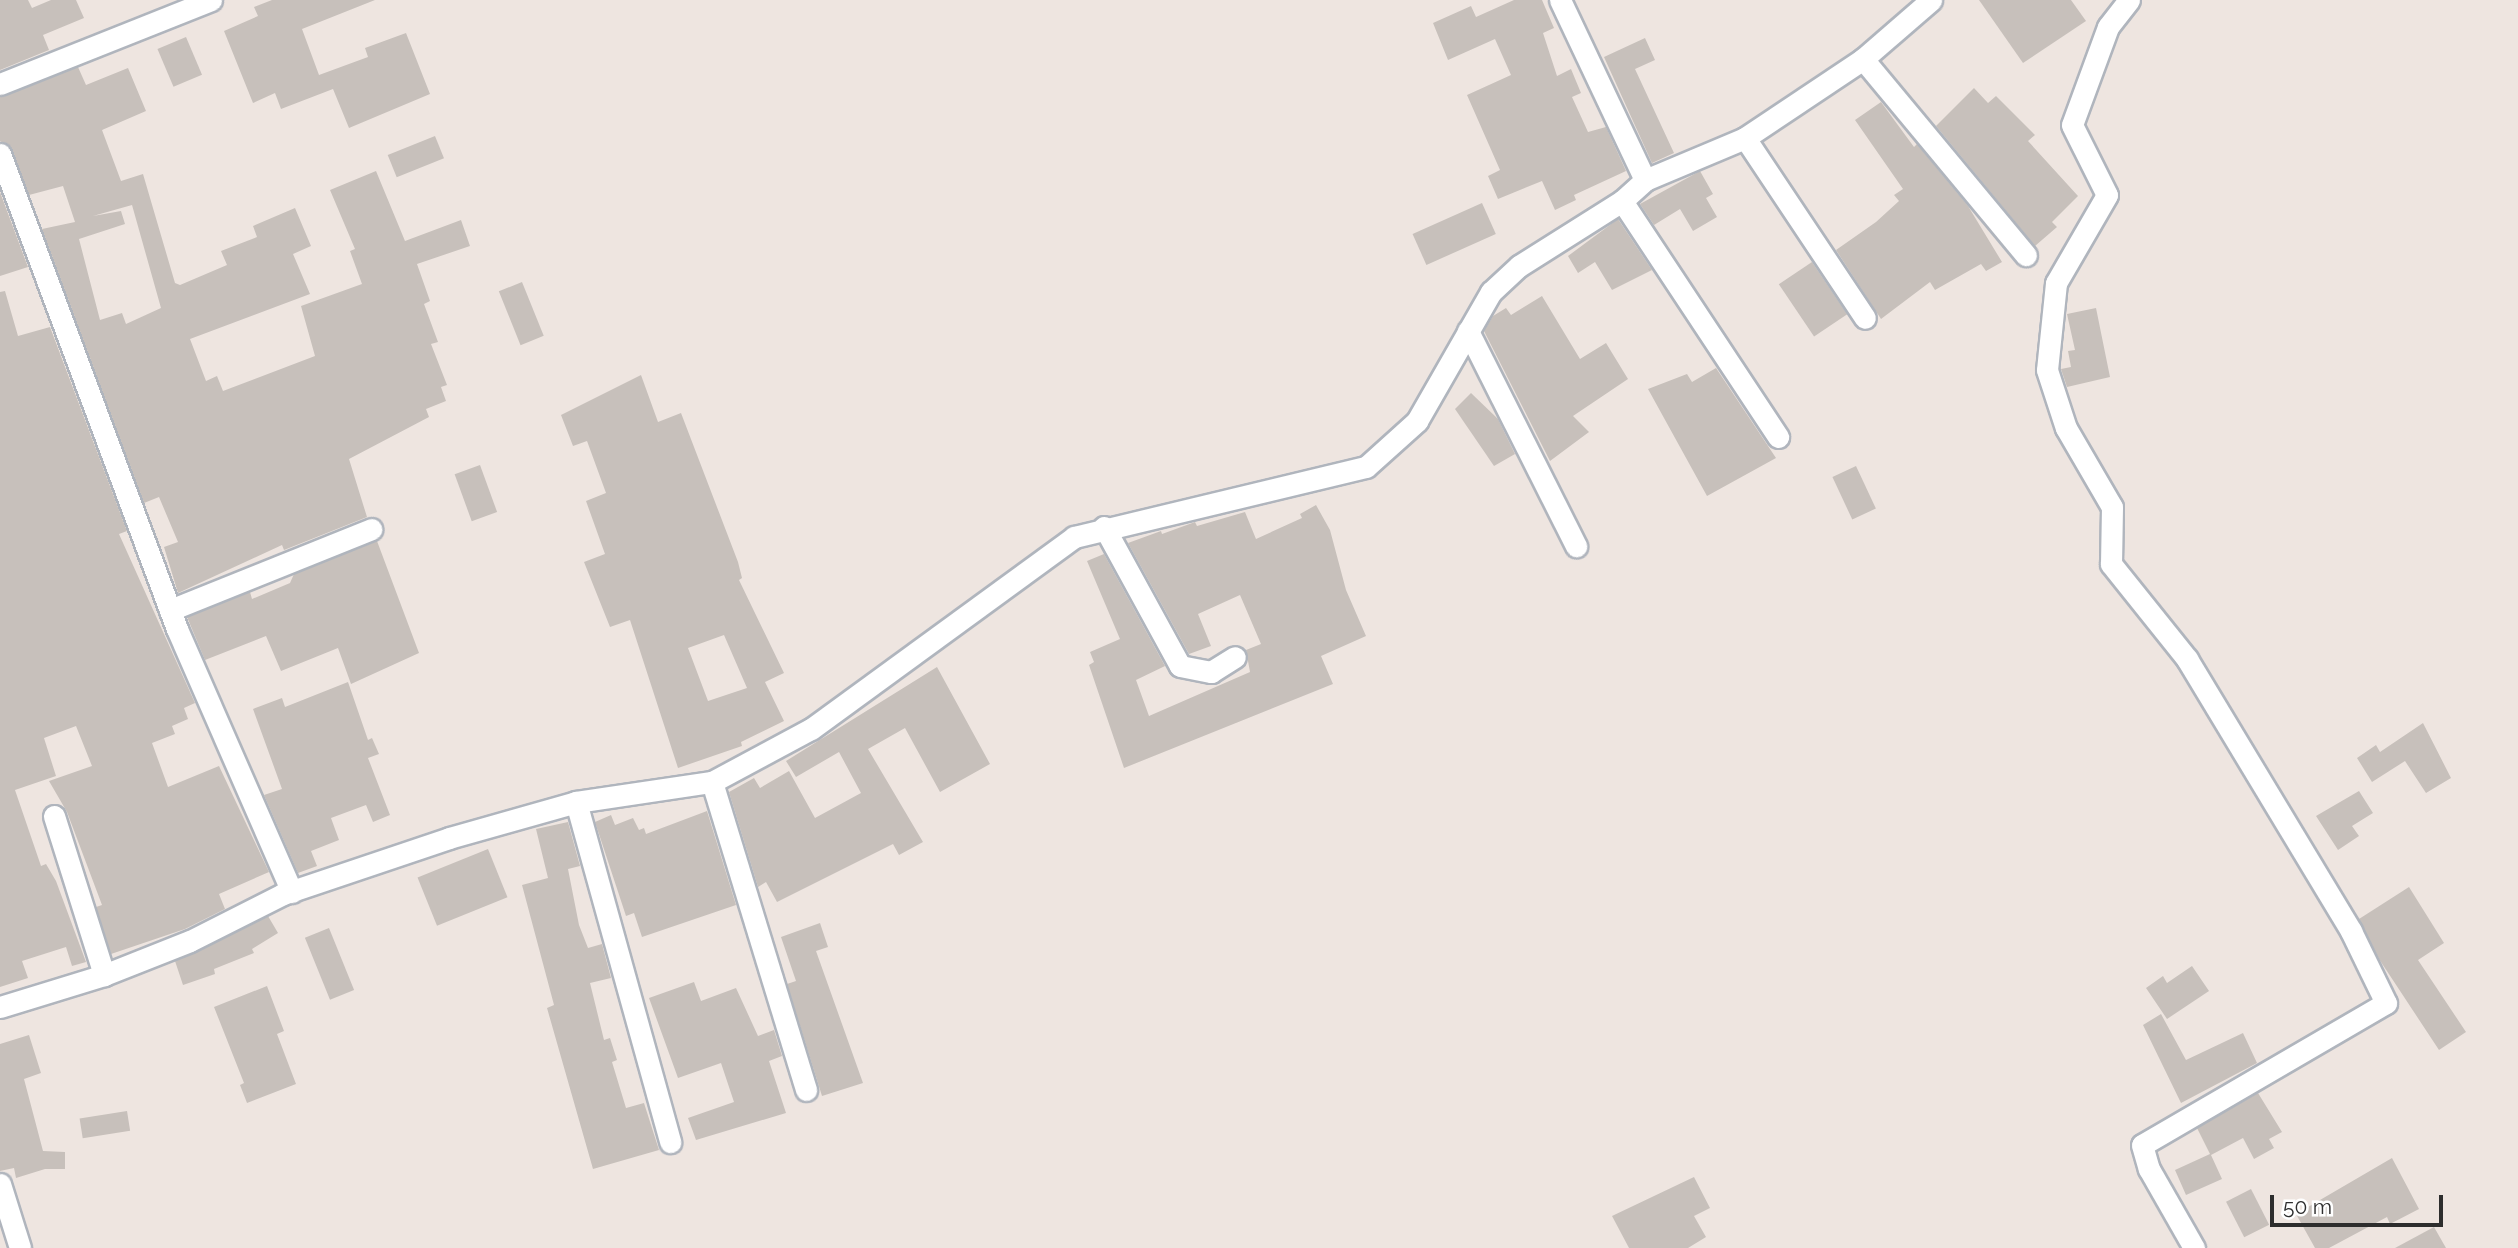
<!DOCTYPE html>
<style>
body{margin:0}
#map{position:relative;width:2518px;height:1248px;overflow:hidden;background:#eee5e0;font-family:Raleway,sans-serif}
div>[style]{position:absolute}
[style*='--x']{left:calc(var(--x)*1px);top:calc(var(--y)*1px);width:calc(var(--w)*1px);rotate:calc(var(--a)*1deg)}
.building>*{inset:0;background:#c7c0bb;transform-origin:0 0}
.roads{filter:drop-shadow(2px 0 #b0b5bd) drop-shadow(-2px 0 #b0b5bd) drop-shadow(0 2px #b0b5bd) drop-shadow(0 -2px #b0b5bd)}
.minor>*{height:21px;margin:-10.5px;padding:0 10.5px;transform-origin:10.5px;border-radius:10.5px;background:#fff}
span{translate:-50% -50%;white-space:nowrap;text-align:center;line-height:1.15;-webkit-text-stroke:7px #fff;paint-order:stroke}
.scale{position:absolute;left:2270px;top:1195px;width:173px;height:32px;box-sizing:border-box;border:4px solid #2d2d2d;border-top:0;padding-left:9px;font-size:21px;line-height:24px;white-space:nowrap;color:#2d2d2d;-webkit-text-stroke:5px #fff;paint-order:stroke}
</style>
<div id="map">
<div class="building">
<div style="clip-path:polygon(0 0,28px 0,32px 8px,51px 0,76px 0,84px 18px,43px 35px,49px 50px,0 70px)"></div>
<div style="clip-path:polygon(272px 0,375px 0,302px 29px,319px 75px,368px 57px,365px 48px,406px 33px,430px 94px,349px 128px,333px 89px,281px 109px,275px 93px,253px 103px,224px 31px,258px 16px,254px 7px)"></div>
<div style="clip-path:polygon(1514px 0,1542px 0,1554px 28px,1543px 33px,1557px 76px,1571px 69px,1581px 93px,1572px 97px,1588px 132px,1606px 127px,1626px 171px,1574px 195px,1576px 200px,1555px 210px,1542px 181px,1498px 199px,1488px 176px,1500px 170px,1467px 95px,1511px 75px,1495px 39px,1448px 60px,1433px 23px,1471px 6px,1476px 17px)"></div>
<div style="clip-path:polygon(1979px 0,2071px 0,2086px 21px,2023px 63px)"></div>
<div style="left:186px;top:37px;width:41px;height:31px;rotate:67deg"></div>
<div style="clip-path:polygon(1645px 38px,1655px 60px,1635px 69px,1674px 153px,1652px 163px,1604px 57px)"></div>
<div style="clip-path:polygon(evenodd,78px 67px,86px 85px,128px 68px,146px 111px,102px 130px,121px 181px,143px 174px,175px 283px,180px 285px,227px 265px,221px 251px,257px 237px,253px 226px,295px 208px,311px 246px,293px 254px,310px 294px,190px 339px,206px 381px,217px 376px,223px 391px,315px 356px,301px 306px,362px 284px,350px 251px,355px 249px,330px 190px,376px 171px,405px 241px,461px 220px,470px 246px,417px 264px,430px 301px,424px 304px,438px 342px,431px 344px,447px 385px,441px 387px,446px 401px,426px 409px,429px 417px,349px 459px,367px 517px,284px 550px,282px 545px,178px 593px,164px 547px,178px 542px,159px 497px,144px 503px,42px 229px,75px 222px,63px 186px,29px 195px,12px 149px,0 141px,0 97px,78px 67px,132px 205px,161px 308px,126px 324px,122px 313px,100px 320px,79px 239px,125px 224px,121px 211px,93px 216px,132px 205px)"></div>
<div style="clip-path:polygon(1974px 88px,1988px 103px,1996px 96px,2035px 135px,2028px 141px,2078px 196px,2052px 222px,2057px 227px,2035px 246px,1936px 126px)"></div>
<div style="clip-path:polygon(1881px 102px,1914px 147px,1917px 144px,1968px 206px,2002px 262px,1986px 271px,1981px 264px,1935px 290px,1930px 282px,1881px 319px,1836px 250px,1876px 222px,1899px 201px,1894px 195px,1903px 189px,1855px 120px)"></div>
<div style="left:435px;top:136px;width:24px;height:51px;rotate:68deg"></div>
<div style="clip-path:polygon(1700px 171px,1713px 194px,1706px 198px,1717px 217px,1693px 231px,1680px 209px,1654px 225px,1640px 204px)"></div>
<div style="clip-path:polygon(0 192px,28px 267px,0 276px)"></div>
<div style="left:1482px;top:203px;width:34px;height:76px;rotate:66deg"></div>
<div style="clip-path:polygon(1618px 219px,1652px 270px,1612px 290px,1595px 262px,1578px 273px,1568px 256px)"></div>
<div style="left:1812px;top:262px;width:63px;height:40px;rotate:56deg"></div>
<div style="left:522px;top:282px;width:58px;height:25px;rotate:68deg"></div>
<div style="clip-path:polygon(5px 291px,18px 336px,50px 327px,127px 531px,119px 534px,195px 703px,184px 708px,188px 719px,172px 726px,175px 734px,152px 743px,168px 787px,219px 766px,269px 872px,219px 894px,225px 909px,185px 929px,111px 954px,96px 907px,102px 905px,67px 812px,49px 781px,92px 766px,76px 726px,44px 738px,56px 776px,15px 790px,41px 866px,46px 864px,56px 881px,86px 962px,72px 966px,66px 947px,22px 961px,28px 978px,0 987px,0 292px)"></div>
<div style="clip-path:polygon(1542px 296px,1580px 359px,1606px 343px,1628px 379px,1573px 416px,1589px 432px,1550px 461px,1484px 331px,1493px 316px,1506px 308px,1511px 315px)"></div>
<div style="clip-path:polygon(2096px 308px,2110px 377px,2067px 387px,2061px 369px,2071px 367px,2068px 351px,2075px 350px,2067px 314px)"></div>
<div style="clip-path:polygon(1716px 368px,1776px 458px,1707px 496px,1648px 389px,1687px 374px,1692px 382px)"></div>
<div style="clip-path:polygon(evenodd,641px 375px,658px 422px,681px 413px,738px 562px,742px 578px,739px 580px,784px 673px,765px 682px,784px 721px,741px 742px,742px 746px,678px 768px,630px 620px,610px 627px,584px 562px,605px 554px,586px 501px,606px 493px,587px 441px,573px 446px,561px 415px,641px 375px,724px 635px,747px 688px,708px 701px,688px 648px,724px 635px)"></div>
<div style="clip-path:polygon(1471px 393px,1498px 419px,1515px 454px,1494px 466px,1455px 409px)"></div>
<div style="left:480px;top:465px;width:50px;height:27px;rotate:70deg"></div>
<div style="left:1856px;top:466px;width:47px;height:26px;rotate:65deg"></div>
<div style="clip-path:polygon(1316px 505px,1330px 530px,1346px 590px,1366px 636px,1321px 656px,1333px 684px,1124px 768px,1089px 665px,1094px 662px,1090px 652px,1120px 639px,1087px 561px,1104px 554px,1165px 666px,1136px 680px,1149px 716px,1250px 672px,1246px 650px,1261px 644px,1240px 595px,1198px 614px,1211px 646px,1189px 654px,1128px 543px,1161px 531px,1162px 534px,1195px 522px,1197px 526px,1245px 512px,1256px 539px,1302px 518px,1300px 514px)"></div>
<div style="clip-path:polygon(377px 541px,419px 653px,351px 684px,338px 648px,281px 671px,266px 636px,205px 660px,187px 617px,250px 592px,252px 599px,290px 583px,294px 574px)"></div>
<div style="clip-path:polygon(937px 667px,990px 764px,940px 792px,905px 728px,868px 749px,923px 842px,899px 855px,893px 844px,777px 902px,766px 882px,758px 887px,729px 792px,754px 778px,760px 788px,789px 771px,815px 818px,861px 793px,839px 752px,796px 777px,786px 761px)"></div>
<div style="clip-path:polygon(348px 682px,368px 740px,372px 738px,379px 754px,368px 758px,390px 815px,373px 822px,366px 805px,331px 818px,339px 840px,311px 851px,317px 866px,298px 873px,264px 795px,282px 789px,253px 709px,282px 698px,285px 707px)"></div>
<div style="clip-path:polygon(2423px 723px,2451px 778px,2426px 793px,2405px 761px,2372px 782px,2357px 758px,2376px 745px,2380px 752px)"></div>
<div style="clip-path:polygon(2359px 791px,2373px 813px,2352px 826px,2359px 836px,2338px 850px,2316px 816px)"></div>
<div style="clip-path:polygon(707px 811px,736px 905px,642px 937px,634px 913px,626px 916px,595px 822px,611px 815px,615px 825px,633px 818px,639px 830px,644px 828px,646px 834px)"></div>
<div style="clip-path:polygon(568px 822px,580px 866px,568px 869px,579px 925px,588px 948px,602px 944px,611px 978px,590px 983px,604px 1040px,610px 1038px,617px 1060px,612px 1062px,626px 1108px,644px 1103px,659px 1150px,593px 1169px,547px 1008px,554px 1005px,522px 885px,548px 878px,536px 829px)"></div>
<div style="left:488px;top:849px;width:52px;height:76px;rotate:68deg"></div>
<div style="clip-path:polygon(2409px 887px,2444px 943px,2418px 960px,2466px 1032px,2439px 1050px,2379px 959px,2359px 919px)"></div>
<div style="clip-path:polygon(268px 916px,278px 933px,252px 949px,254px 953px,214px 969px,215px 974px,183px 985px,175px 961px)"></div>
<div style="clip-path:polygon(820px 923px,828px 947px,816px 951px,863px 1083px,822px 1096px,787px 984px,796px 981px,781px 937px)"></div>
<div style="left:329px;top:928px;width:67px;height:26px;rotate:68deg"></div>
<div style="clip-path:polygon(2192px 966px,2209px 991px,2167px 1019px,2146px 988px,2163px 976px,2167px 983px)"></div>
<div style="clip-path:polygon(694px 982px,701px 1001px,736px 988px,758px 1036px,774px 1030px,782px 1056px,769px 1061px,786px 1113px,696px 1140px,688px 1118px,734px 1102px,721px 1063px,678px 1078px,649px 998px)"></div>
<div style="clip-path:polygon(267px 986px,284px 1031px,277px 1034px,296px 1084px,247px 1103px,240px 1085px,244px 1083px,214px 1007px)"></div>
<div style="clip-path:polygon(2161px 1014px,2186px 1060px,2243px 1033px,2257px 1063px,2181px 1103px,2143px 1025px)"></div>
<div style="clip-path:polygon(29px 1035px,41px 1073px,24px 1079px,43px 1151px,65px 1152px,65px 1169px,45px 1169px,16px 1178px,14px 1168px,0 1171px,0 1044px)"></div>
<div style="clip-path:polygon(2258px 1093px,2282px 1132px,2269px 1139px,2274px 1148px,2254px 1159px,2243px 1138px,2211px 1155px,2222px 1179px,2186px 1195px,2175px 1170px,2210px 1154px,2197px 1128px)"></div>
<div style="left:127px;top:1111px;width:20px;height:48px;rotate:81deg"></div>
<div style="clip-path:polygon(2392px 1158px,2419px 1209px,2390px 1224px,2387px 1217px,2329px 1248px,2315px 1248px,2296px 1214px)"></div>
<div style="clip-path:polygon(1694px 1177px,1710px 1208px,1694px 1216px,1706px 1237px,1688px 1248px,1629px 1248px,1612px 1216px)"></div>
<div style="left:2251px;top:1189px;width:40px;height:28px;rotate:63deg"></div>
<div style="clip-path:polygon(2434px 1227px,2446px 1248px,2395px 1248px)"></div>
</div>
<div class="roads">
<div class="minor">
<div style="--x:1560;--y:0;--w:199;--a:64.7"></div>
<div style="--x:2129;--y:0;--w:34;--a:128"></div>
<div style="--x:2108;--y:27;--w:104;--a:110.2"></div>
<div style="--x:2072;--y:125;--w:78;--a:63.4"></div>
<div style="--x:2107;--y:195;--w:102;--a:120.1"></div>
<div style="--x:2056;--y:283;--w:87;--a:95.9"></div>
<div style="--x:2047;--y:370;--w:61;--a:71.9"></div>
<div style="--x:2066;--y:428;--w:91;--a:59.8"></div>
<div style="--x:2112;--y:507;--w:57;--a:91"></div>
<div style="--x:2111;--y:564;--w:122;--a:51.3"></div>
<div style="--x:2187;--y:659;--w:318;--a:58.9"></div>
<div style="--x:2351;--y:931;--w:80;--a:64.1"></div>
<div style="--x:2386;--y:1003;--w:282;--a:149.8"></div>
<div style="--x:2142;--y:1145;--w:25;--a:74"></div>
<div style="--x:2149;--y:1169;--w:91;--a:60.3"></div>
<div style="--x:1863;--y:59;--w:255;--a:50.3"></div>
<div style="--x:0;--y:84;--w:227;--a:-21.7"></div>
<div style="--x:1745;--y:138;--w:216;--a:56.3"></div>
<div style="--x:0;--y:154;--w:507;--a:69.56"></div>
<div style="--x:177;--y:629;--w:287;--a:66.4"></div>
<div style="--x:1622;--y:201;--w:283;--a:56.5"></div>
<div style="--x:1468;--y:331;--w:241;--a:63.3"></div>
<div style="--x:1104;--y:527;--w:158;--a:61.3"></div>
<div style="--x:1180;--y:666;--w:32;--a:11"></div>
<div style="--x:1211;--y:672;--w:28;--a:-32"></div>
<div style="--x:170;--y:610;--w:217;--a:-21.9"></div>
<div style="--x:712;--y:782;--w:322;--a:73"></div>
<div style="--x:576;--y:802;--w:353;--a:74.5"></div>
<div style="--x:54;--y:816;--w:167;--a:72.5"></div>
<div style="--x:0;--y:1007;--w:109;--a:-17.1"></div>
<div style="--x:104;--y:975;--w:92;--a:-21.6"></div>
<div style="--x:190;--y:941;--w:104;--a:-26.8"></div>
<div style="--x:283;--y:894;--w:175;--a:-18.6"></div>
<div style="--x:449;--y:838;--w:132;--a:-15.8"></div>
<div style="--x:576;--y:802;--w:137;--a:-8.4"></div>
<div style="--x:712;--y:782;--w:112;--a:-28.2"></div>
<div style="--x:811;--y:729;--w:326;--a:-36.1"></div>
<div style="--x:1074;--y:537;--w:300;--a:-13.5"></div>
<div style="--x:1366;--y:467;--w:69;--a:-42"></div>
<div style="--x:1417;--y:421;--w:149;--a:-60.2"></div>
<div style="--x:1491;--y:292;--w:38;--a:-43"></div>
<div style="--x:1519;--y:266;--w:122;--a:-32.3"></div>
<div style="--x:1622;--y:201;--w:31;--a:-42"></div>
<div style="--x:1645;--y:180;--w:108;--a:-22.8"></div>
<div style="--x:1745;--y:138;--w:142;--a:-33.8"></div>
<div style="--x:1863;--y:59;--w:90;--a:-40.9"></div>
<div style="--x:0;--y:1184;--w:67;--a:72.6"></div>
</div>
</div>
<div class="scale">50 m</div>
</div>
